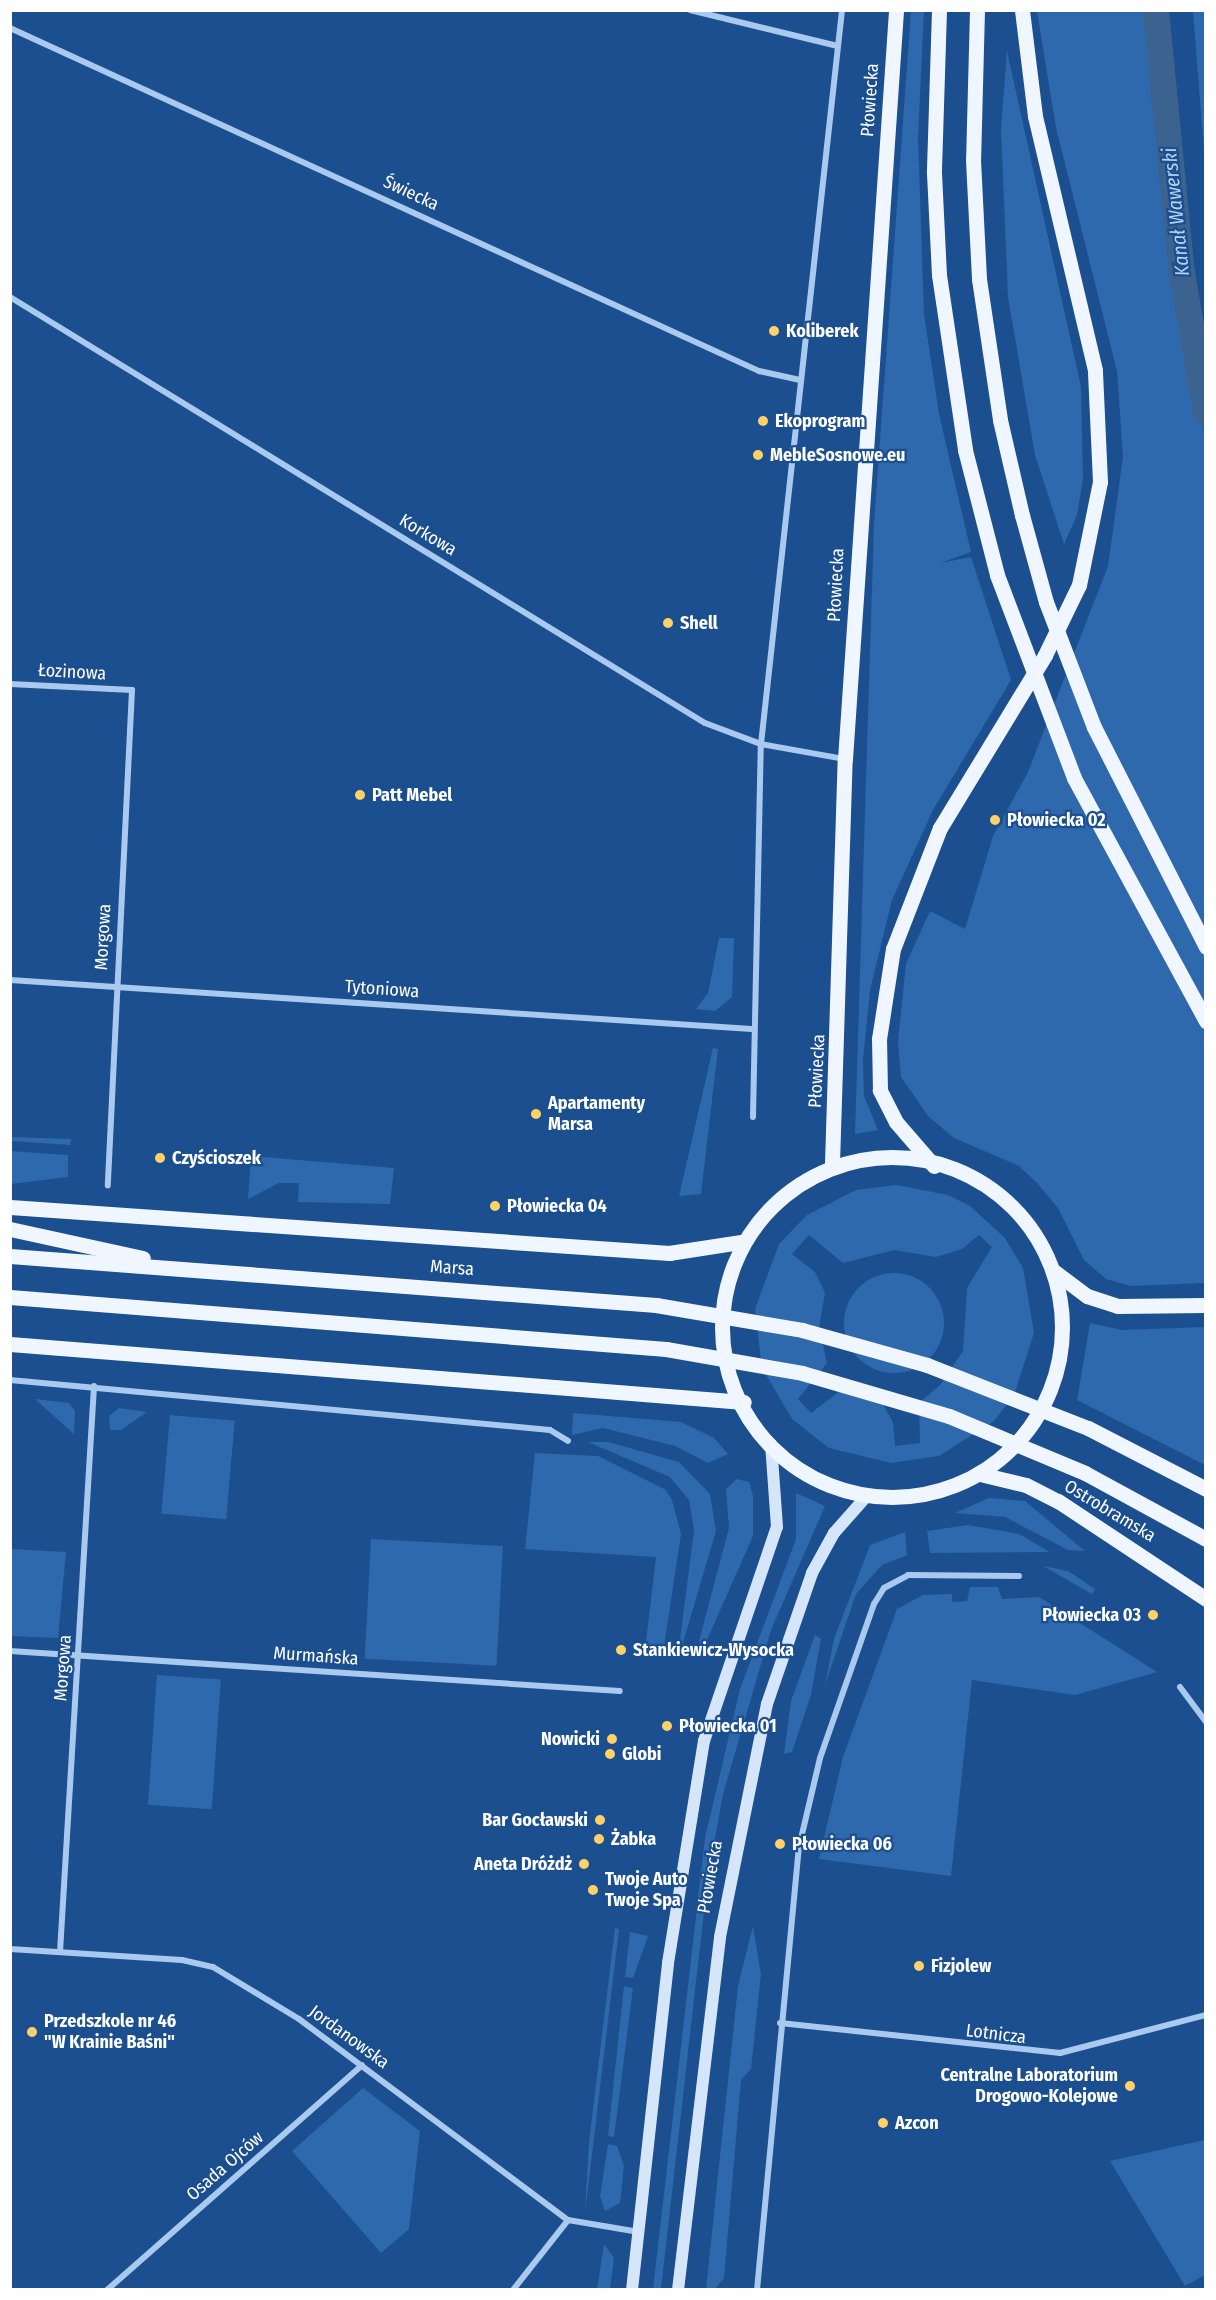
<!DOCTYPE html>
<meta charset="utf-8">
<style>
body{margin:0}
#map{position:relative;width:1216px;height:2300px;overflow:hidden;background:#1b4f8f;font-family:"Fira Sans Condensed",sans-serif}
div>[style]{position:absolute}
[style*='--x']{left:calc(var(--x)*1px);top:calc(var(--y)*1px);width:calc(var(--w)*1px);rotate:calc(var(--a)*1deg)}
.green>*{inset:0;background:#2e69ad;transform-origin:0 0}
.round{border-radius:50%}
.canal>*{height:26px;margin:-13px;padding:0 13px;transform-origin:13px;border-radius:13px;background:#3c6290}
.street>*{height:6px;margin:-3px;padding:0 3px;transform-origin:3px;border-radius:3px;background:#a9c9ee}
.secondary>*{height:12px;margin:-6px;padding:0 6px;transform-origin:6px;border-radius:6px;background:#d6e6fa}
.primary>*{height:15px;margin:-7.5px;padding:0 7.5px;transform-origin:7.5px;border-radius:7.5px;background:#f0f6ff}
.primary>.ring{margin:-7.5px;padding:0;box-sizing:content-box;background:none;border:15px solid #f0f6ff;border-radius:50%}
.primary-bridge>*{height:15px;margin:-7.5px;padding:0 7.5px;transform-origin:7.5px;border-radius:7.5px;background:#f0f6ff}
.dots>*{width:16px;height:16px;translate:-50% -50%;box-sizing:border-box;border:3px solid #1b4f8f;border-radius:50%}
span{translate:-50% -50%;white-space:nowrap;text-align:center;line-height:1.15;-webkit-text-stroke:4.5px #1b4f8f;paint-order:stroke}
.street-label{font-size:18px;color:#fff}
.poi-label{font-size:18px;color:#fff;font-weight:700}
.left{translate:0 -50%;text-align:left}
.right{translate:-100% -50%;text-align:right}
.water-label{font-size:20px;color:#b5d3f5;font-style:italic}
.frame{position:absolute;inset:0;border:12px solid #fff;pointer-events:none}
</style>
<div id="map">
<div class="green">
<div style="clip-path:polygon(911px 11px,924px 11px,918px 138px,924px 314px,939px 414px,971px 552px,940px 563px,971px 557px,1011px 680px,933px 810px,892px 900px,870px 990px,863px 1060px,864px 1096px,878px 1130px,855px 1134px,874px 524px)"></div>
<div style="clip-path:polygon(1037px 11px,1150px 11px,1169px 212px,1193px 390px,1206px 434px,1205px 1283px,1131px 1286px,1106px 1279px,1084px 1260px,1058px 1208px,1037px 1183px,1019px 1166px,954px 1138px,928px 1116px,901px 1077px,898px 1042px,906px 964px,930px 911px,965px 929px,993px 836px,1028px 772px,1108px 566px,1123px 457px,1117px 371px,1056px 128px)"></div>
<div style="clip-path:polygon(1193px 11px,1205px 11px,1205px 164px)"></div>
<div style="clip-path:polygon(1007px 51px,1081px 387px,1083px 478px,1077px 515px,1064px 544px,1035px 455px,1008px 297px,1001px 129px)"></div>
<div style="clip-path:polygon(719px 938px,734px 938px,732px 997px,715px 1011px,696px 1009px,708px 993px)"></div>
<div style="clip-path:polygon(713px 1048px,718px 1049px,701px 1194px,679px 1196px)"></div>
<div style="clip-path:polygon(10px 1137px,11px 1137px,71px 1139px,70px 1145px,11px 1141px)"></div>
<div style="clip-path:polygon(10px 1151px,68px 1155px,68px 1177px,11px 1184px)"></div>
<div style="clip-path:polygon(251px 1156px,394px 1168px,390px 1204px,298px 1202px,299px 1183px,279px 1183px,248px 1199px)"></div>
<div style="clip-path:polygon(evenodd,896px 1185px,948px 1195px,970px 1206px,1005px 1238px,1023px 1268px,1034px 1333px,1014px 1395px,994px 1421px,939px 1456px,891px 1463px,829px 1448px,792px 1419px,762px 1368px,755px 1309px,779px 1244px,807px 1215px,856px 1190px,896px 1185px,809px 1235px,843px 1263px,894px 1250px,936px 1257px,962px 1249px,979px 1235px,992px 1247px,967px 1288px,963px 1351px,940px 1385px,919px 1403px,920px 1443px,895px 1446px,893px 1422px,882px 1403px,840px 1391px,811px 1413px,798px 1399px,827px 1363px,819px 1328px,825px 1293px,815px 1272px,792px 1254px,809px 1235px)"></div>
<div class="round" style="left:844px;top:1273px;width:100px;height:100px"></div>
<div style="clip-path:polygon(1090px 1323px,1122px 1330px,1205px 1327px,1205px 1465px,1077px 1400px)"></div>
<div style="clip-path:polygon(35px 1399px,69px 1403px,75px 1411px,74px 1434px)"></div>
<div style="clip-path:polygon(119px 1408px,147px 1412px,121px 1430px,110px 1430px,109px 1416px)"></div>
<div style="clip-path:polygon(573px 1413px,681px 1422px,714px 1438px,728px 1454px,708px 1463px,675px 1446px,603px 1428px,572px 1435px)"></div>
<div style="left:170px;top:1415px;width:65px;height:99px;rotate:5deg"></div>
<div style="clip-path:polygon(588px 1442px,608px 1442px,679px 1462px,710px 1494px,716px 1531px,677px 1663px,694px 1530px,689px 1500px,670px 1477px)"></div>
<div style="clip-path:polygon(535px 1453px,598px 1456px,666px 1490px,672px 1500px,681px 1534px,663px 1653px,645px 1650px,656px 1557px,525px 1549px)"></div>
<div style="clip-path:polygon(737px 1479px,749px 1482px,753px 1496px,753px 1536px,702px 1651px,699px 1641px,729px 1528px,726px 1489px)"></div>
<div style="clip-path:polygon(796px 1493px,825px 1506px,771px 1630px,723px 1794px,708px 1877px,661px 2289px,653px 2289px,705px 1838px,740px 1689px,796px 1539px)"></div>
<div style="clip-path:polygon(989px 1498px,1025px 1501px,1085px 1551px,1068px 1550px,1005px 1517px,955px 1513px)"></div>
<div style="clip-path:polygon(968px 1525px,1019px 1534px,1050px 1552px,930px 1553px,927px 1531px)"></div>
<div style="clip-path:polygon(905px 1532px,907px 1555px,882px 1565px,856px 1594px,825px 1685px,834px 1639px,870px 1545px)"></div>
<div style="left:371px;top:1539px;width:132px;height:120px;rotate:3deg"></div>
<div style="clip-path:polygon(11px 1549px,66px 1552px,58px 1638px,11px 1636px)"></div>
<div style="clip-path:polygon(1043px 1566px,1068px 1571px,1095px 1589px,1092px 1594px)"></div>
<div style="clip-path:polygon(970px 1587px,998px 1587px,1002px 1599px,1039px 1597px,1157px 1672px,1075px 1695px,972px 1680px,951px 1876px,819px 1859px,843px 1757px,897px 1609px,923px 1595px,952px 1594px,952px 1602px,967px 1601px)"></div>
<div style="clip-path:polygon(815px 1635px,821px 1639px,811px 1695px,792px 1752px,784px 1754px,791px 1701px)"></div>
<div style="left:157px;top:1675px;width:64px;height:130px;rotate:4deg"></div>
<div style="clip-path:polygon(753px 1926px,761px 1974px,751px 2069px,741px 2080px,724px 2278px,715px 2289px,706px 2289px,738px 1986px)"></div>
<div style="clip-path:polygon(615px 1928px,619px 1929px,585px 2213px,589px 2142px)"></div>
<div style="clip-path:polygon(630px 1932px,648px 1936px,633px 1978px,625px 1977px)"></div>
<div style="clip-path:polygon(624px 1986px,633px 1988px,614px 2137px,608px 2136px)"></div>
<div style="clip-path:polygon(363px 2088px,420px 2131px,409px 2229px,381px 2253px,292px 2151px)"></div>
<div style="clip-path:polygon(1205px 2140px,1205px 2275px,1185px 2286px,1110px 2161px)"></div>
<div style="clip-path:polygon(608px 2144px,617px 2146px,624px 2166px,620px 2203px,605px 2211px,600px 2196px)"></div>
<div style="clip-path:polygon(604px 2244px,614px 2258px,610px 2289px,597px 2289px)"></div>
</div>
<div class="canal">
<div style="--x:1156;--y:10;--w:264;--a:84.4"></div>
<div style="--x:1182;--y:273;--w:141;--a:80.2"></div>
</div>
<div class="street">
<div style="--x:690;--y:10;--w:152;--a:13.7"></div>
<div style="--x:10;--y:28;--w:824;--a:24.61"></div>
<div style="--x:759;--y:371;--w:42;--a:12.4"></div>
<div style="--x:10;--y:297;--w:815;--a:31.51"></div>
<div style="--x:705;--y:723;--w:60;--a:20.6"></div>
<div style="--x:761;--y:744;--w:84;--a:10.2"></div>
<div style="--x:10;--y:684;--w:122;--a:2.8"></div>
<div style="--x:132;--y:690;--w:496;--a:92.8"></div>
<div style="--x:10;--y:980;--w:743;--a:3.78"></div>
<div style="--x:753;--y:1117;--w:373;--a:-88.8"></div>
<div style="--x:761;--y:744;--w:738;--a:-83.7"></div>
<div style="--x:10;--y:1380;--w:542;--a:5.29"></div>
<div style="--x:550;--y:1430;--w:21;--a:31"></div>
<div style="--x:10;--y:1651;--w:611;--a:3.75"></div>
<div style="--x:1180;--y:1687;--w:44;--a:53.4"></div>
<div style="--x:10;--y:1949;--w:172;--a:3.7"></div>
<div style="--x:182;--y:1960;--w:32;--a:13"></div>
<div style="--x:213;--y:1967;--w:100;--a:31.2"></div>
<div style="--x:299;--y:2019;--w:336;--a:36.8"></div>
<div style="--x:568;--y:2220;--w:72;--a:9.6"></div>
<div style="--x:60;--y:1952;--w:567;--a:-86.56"></div>
<div style="--x:780;--y:2023;--w:282;--a:6.1"></div>
<div style="--x:1060;--y:2053;--w:151;--a:-14.6"></div>
<div style="--x:107;--y:2290;--w:340;--a:-41.4"></div>
<div style="--x:513;--y:2290;--w:89;--a:-51.8"></div>
<div style="--x:757;--y:2290;--w:445;--a:-84.6"></div>
<div style="--x:799;--y:1847;--w:91;--a:-76.7"></div>
<div style="--x:820;--y:1758;--w:163;--a:-70.7"></div>
<div style="--x:874;--y:1604;--w:19;--a:-58"></div>
<div style="--x:884;--y:1588;--w:27;--a:-28"></div>
<div style="--x:908;--y:1575;--w:111;--a:0.5"></div>
</div>
<div class="secondary">
<div style="--x:632;--y:2290;--w:329;--a:-83.7"></div>
<div style="--x:668;--y:1963;--w:225;--a:-80.8"></div>
<div style="--x:704;--y:1741;--w:226;--a:-71.2"></div>
<div style="--x:777;--y:1527;--w:83;--a:-94.1"></div>
<div style="--x:678;--y:2290;--w:355;--a:-83.2"></div>
<div style="--x:720;--y:1937;--w:238;--a:-78.6"></div>
<div style="--x:767;--y:1704;--w:139;--a:-71"></div>
<div style="--x:812;--y:1573;--w:46;--a:-61.2"></div>
<div style="--x:834;--y:1533;--w:48;--a:-48.4"></div>
</div>
<div class="primary">
<div style="--x:939;--y:10;--w:163;--a:91.8"></div>
<div style="--x:934;--y:173;--w:102;--a:87.2"></div>
<div style="--x:939;--y:275;--w:177;--a:81.5"></div>
<div style="--x:965;--y:450;--w:129;--a:75.6"></div>
<div style="--x:977;--y:10;--w:150;--a:91.5"></div>
<div style="--x:973;--y:160;--w:119;--a:87.1"></div>
<div style="--x:979;--y:279;--w:143;--a:81.5"></div>
<div style="--x:1000;--y:420;--w:98;--a:77"></div>
<div style="--x:1094;--y:727;--w:247;--a:63"></div>
<div style="--x:1074;--y:778;--w:277;--a:61.5"></div>
<div class="ring" style="left:722px;top:1157px;width:325px;height:325px"></div>
<div style="--x:832;--y:1163;--w:404;--a:-88.2"></div>
<div style="--x:845;--y:759;--w:751;--a:-86.1"></div>
<div style="--x:934;--y:1166;--w:58;--a:-130.8"></div>
<div style="--x:896;--y:1122;--w:36;--a:-117"></div>
<div style="--x:880;--y:1090;--w:51;--a:-91.1"></div>
<div style="--x:879;--y:1039;--w:91;--a:-81.2"></div>
<div style="--x:893;--y:949;--w:130;--a:-68.8"></div>
<div style="--x:940;--y:828;--w:202;--a:-58.7"></div>
<div style="--x:1045;--y:655;--w:78;--a:-64.1"></div>
<div style="--x:1079;--y:585;--w:105;--a:-78.5"></div>
<div style="--x:1100;--y:482;--w:112;--a:-92.6"></div>
<div style="--x:1095;--y:370;--w:261;--a:-103.3"></div>
<div style="--x:1035;--y:116;--w:107;--a:-97"></div>
<div style="--x:10;--y:1207;--w:661;--a:3.99"></div>
<div style="--x:669;--y:1253;--w:73;--a:-8.7"></div>
<div style="--x:10;--y:1229;--w:136;--a:12.3"></div>
<div style="--x:10;--y:1256;--w:648;--a:4.34"></div>
<div style="--x:1055;--y:1272;--w:40;--a:37"></div>
<div style="--x:1087;--y:1296;--w:32;--a:18"></div>
<div style="--x:1117;--y:1306;--w:89;--a:-0.6"></div>
<div style="--x:10;--y:1297;--w:658;--a:4.53"></div>
<div style="--x:10;--y:1344;--w:736;--a:4.52"></div>
<div style="--x:984;--y:1475;--w:43;--a:13.4"></div>
<div style="--x:1026;--y:1485;--w:36;--a:27"></div>
<div style="--x:1058;--y:1501;--w:178;--a:33.5"></div>
</div>
<div class="primary-bridge">
<div style="--x:1022;--y:515;--w:90;--a:74.6"></div>
<div style="--x:1046;--y:602;--w:134;--a:69"></div>
<div style="--x:997;--y:575;--w:217;--a:69.2"></div>
<div style="--x:656;--y:1305;--w:148;--a:9.7"></div>
<div style="--x:802;--y:1330;--w:130;--a:15.6"></div>
<div style="--x:927;--y:1365;--w:173;--a:21.4"></div>
<div style="--x:1088;--y:1428;--w:133;--a:27.3"></div>
<div style="--x:666;--y:1349;--w:138;--a:10"></div>
<div style="--x:802;--y:1373;--w:153;--a:16.3"></div>
<div style="--x:949;--y:1416;--w:147;--a:22.7"></div>
<div style="--x:1085;--y:1473;--w:138;--a:28.6"></div>
</div>
<div class="dots">
<div style="left:774px;top:331px;background:#ffd166"></div>
<div style="left:763px;top:421px;background:#ffd166"></div>
<div style="left:758px;top:455px;background:#ffd166"></div>
<div style="left:668px;top:623px;background:#ffd166"></div>
<div style="left:360px;top:795px;background:#ffd166"></div>
<div style="left:995px;top:820px;background:#ffd166"></div>
<div style="left:536px;top:1114px;background:#ffd166"></div>
<div style="left:160px;top:1158px;background:#ffd166"></div>
<div style="left:495px;top:1206px;background:#ffd166"></div>
<div style="left:1153px;top:1615px;background:#ffd166"></div>
<div style="left:621px;top:1650px;background:#ffd166"></div>
<div style="left:667px;top:1726px;background:#ffd166"></div>
<div style="left:612px;top:1739px;background:#ffd166"></div>
<div style="left:610px;top:1754px;background:#ffd166"></div>
<div style="left:600px;top:1820px;background:#ffd166"></div>
<div style="left:599px;top:1839px;background:#ffd166"></div>
<div style="left:780px;top:1844px;background:#ffd166"></div>
<div style="left:584px;top:1864px;background:#ffd166"></div>
<div style="left:593px;top:1890px;background:#ffd166"></div>
<div style="left:919px;top:1966px;background:#ffd166"></div>
<div style="left:32px;top:2032px;background:#ffd166"></div>
<div style="left:1130px;top:2086px;background:#ffd166"></div>
<div style="left:883px;top:2123px;background:#ffd166"></div>
</div>
<div class="street-label">
<span style="left:870px;top:100px;rotate:-86deg">Płowiecka</span>
<span style="left:411px;top:193px;rotate:25deg">Świecka</span>
<span style="left:428px;top:535px;rotate:31deg">Korkowa</span>
<span style="left:836px;top:585px;rotate:-87deg">Płowiecka</span>
<span style="left:72px;top:672px;rotate:3deg">Łozinowa</span>
<span style="left:103px;top:937px;rotate:-87deg">Morgowa</span>
<span style="left:382px;top:989px;rotate:4deg">Tytoniowa</span>
<span style="left:817px;top:1071px;rotate:-87deg">Płowiecka</span>
<span style="left:452px;top:1268px;rotate:4deg">Marsa</span>
<span style="left:1110px;top:1511px;rotate:31deg">Ostrobramska</span>
<span style="left:316px;top:1656px;rotate:4deg">Murmańska</span>
<span style="left:63px;top:1668px;rotate:-86deg">Morgowa</span>
<span style="left:710px;top:1877px;rotate:-80deg">Płowiecka</span>
<span style="left:996px;top:2034px;rotate:7deg">Lotnicza</span>
<span style="left:349px;top:2037px;rotate:36deg">Jordanowska</span>
<span style="left:225px;top:2166px;rotate:-41deg">Osada Ojców</span>
</div>
<div class="poi-label">
<span class="left" style="left:786px;top:331px">Koliberek</span>
<span class="left" style="left:775px;top:421px">Ekoprogram</span>
<span class="left" style="left:770px;top:455px">MebleSosnowe.eu</span>
<span class="left" style="left:680px;top:623px">Shell</span>
<span class="left" style="left:372px;top:795px">Patt Mebel</span>
<span class="left" style="left:1007px;top:820px">Płowiecka 02</span>
<span class="left" style="left:548px;top:1114px">Apartamenty<br>Marsa</span>
<span class="left" style="left:172px;top:1158px">Czyścioszek</span>
<span class="left" style="left:507px;top:1206px">Płowiecka 04</span>
<span class="right" style="left:1141px;top:1615px">Płowiecka 03</span>
<span class="left" style="left:633px;top:1650px">Stankiewicz-Wysocka</span>
<span class="left" style="left:679px;top:1726px">Płowiecka 01</span>
<span class="right" style="left:600px;top:1739px">Nowicki</span>
<span class="left" style="left:622px;top:1754px">Globi</span>
<span class="right" style="left:588px;top:1820px">Bar Gocławski</span>
<span class="left" style="left:611px;top:1839px">Żabka</span>
<span class="left" style="left:792px;top:1844px">Płowiecka 06</span>
<span class="right" style="left:572px;top:1864px">Aneta Dróżdż</span>
<span class="left" style="left:605px;top:1890px">Twoje Auto<br>Twoje Spa</span>
<span class="left" style="left:931px;top:1966px">Fizjolew</span>
<span class="left" style="left:44px;top:2032px">Przedszkole nr 46<br>"W Krainie Baśni"</span>
<span class="right" style="left:1118px;top:2086px">Centralne Laboratorium<br>Drogowo-Kolejowe</span>
<span class="left" style="left:895px;top:2123px">Azcon</span>
</div>
<div class="water-label">
<span style="left:1176px;top:212px;rotate:-96deg">Kanał Wawerski</span>
</div>
<div class="frame"></div>
</div>
